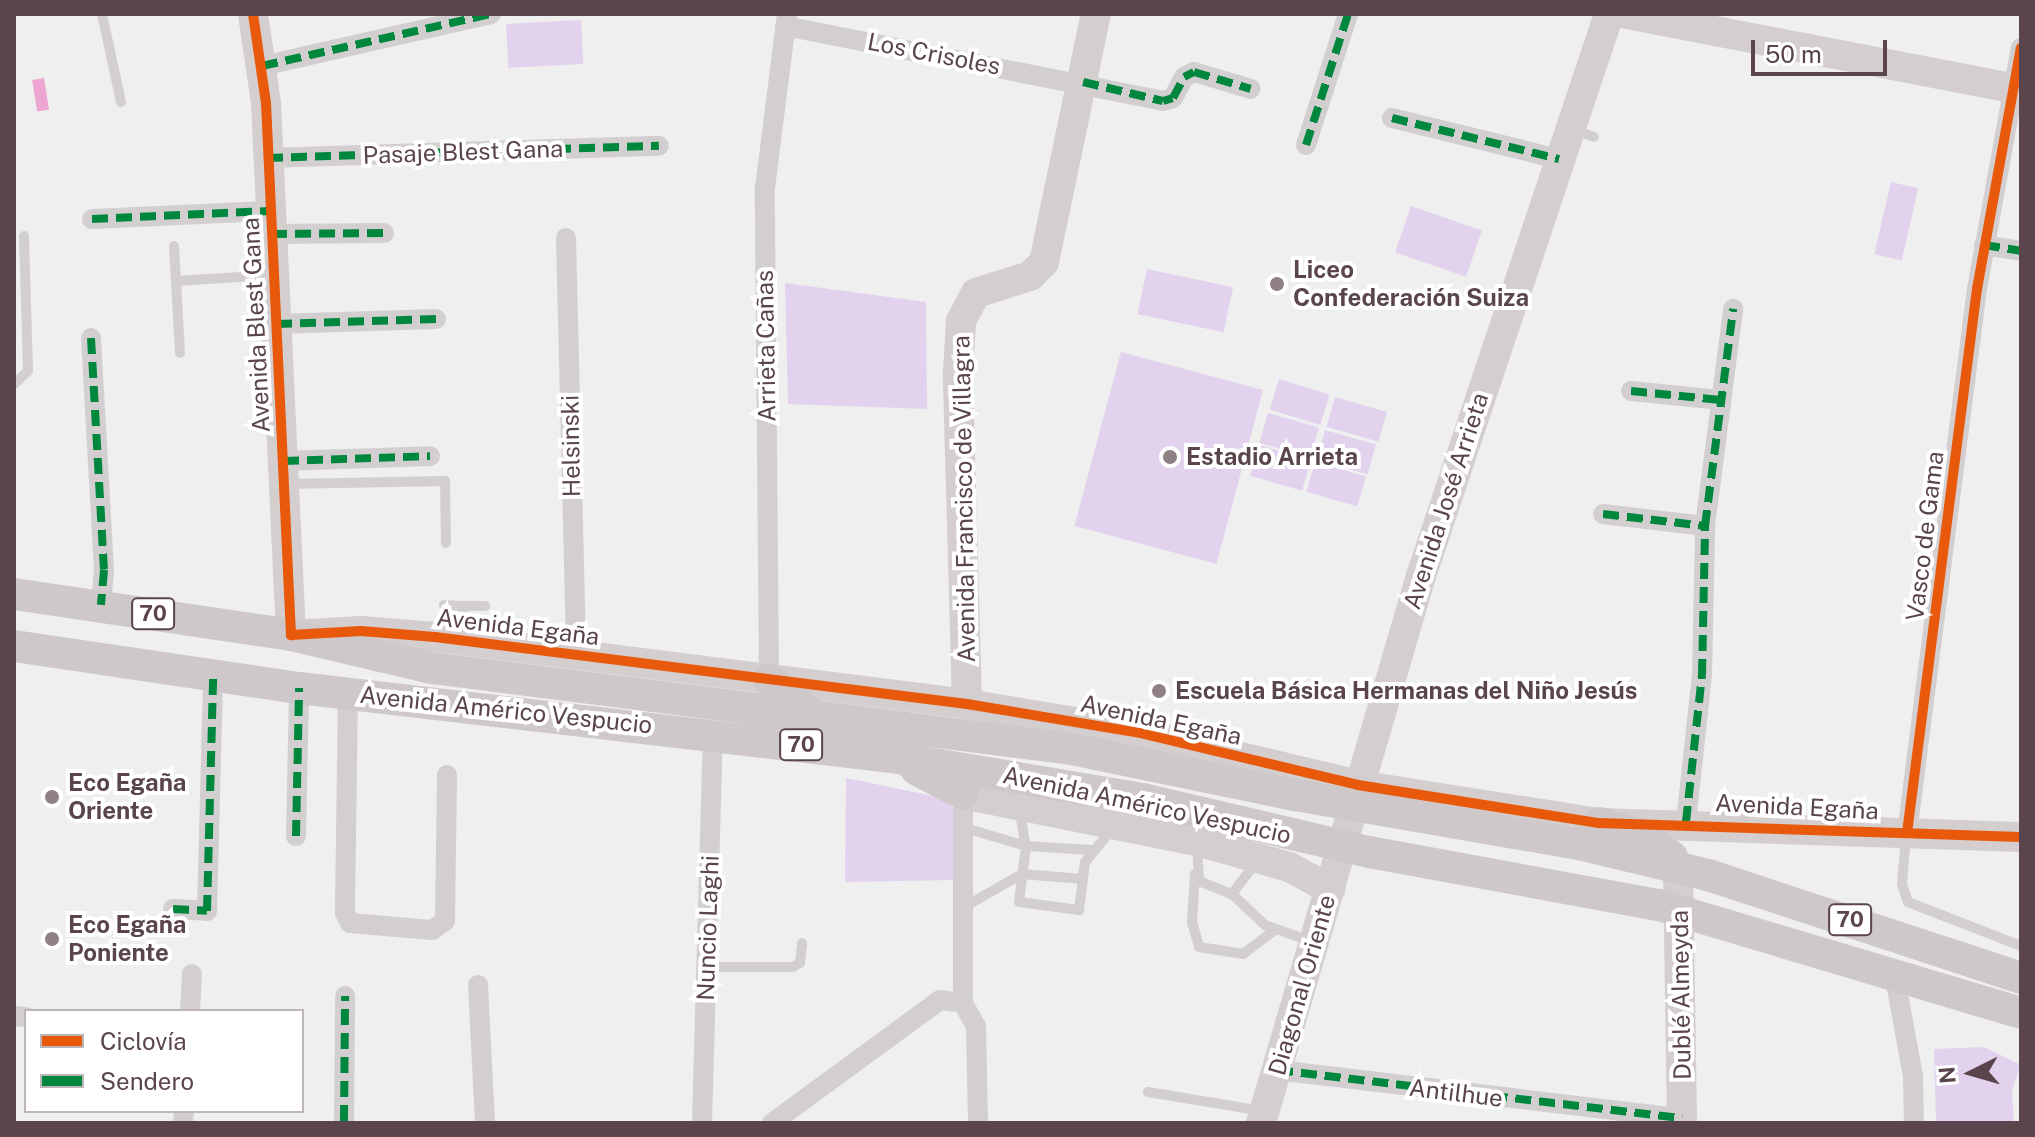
<!DOCTYPE html>
<meta charset="utf-8">
<style>
body{margin:0}
#map{position:relative;width:2035px;height:1137px;overflow:hidden;background:#eeefee;font-family:"Public Sans",sans-serif}
div>[style]{position:absolute}
[style*='--x']{left:calc(var(--x)*1px);top:calc(var(--y)*1px);width:calc(var(--w)*1px);rotate:calc(var(--a)*1deg)}
.green>*{inset:0;background:#e2d2ee;transform-origin:0 0}
.water>*{inset:0;background:#eca6d1;transform-origin:0 0}
.lane>*{height:10px;margin:-5px;padding:0 5px;transform-origin:5px;border-radius:5px;background:#d3cfd0}
.street>*{height:20px;margin:-10px;padding:0 10px;transform-origin:10px;border-radius:10px;background:#d3cfd0}
.secondary>*{height:30px;margin:-15px;padding:0 15px;transform-origin:15px;border-radius:15px;background:#d4cecf}
.primary>*{height:32px;margin:-16px;padding:0 16px;transform-origin:16px;border-radius:16px;background:#cfc8ca}
.quiet>*{height:8px;margin-top:-4px;transform-origin:0;background:repeating-linear-gradient(90deg,#00873e 0 16px,transparent 0 24px)}
.cycleway>*{height:10px;margin:-5px;padding:0 5px;transform-origin:5px;border-radius:5px;background:#e8590c}
.dots>*{width:22px;height:22px;translate:-50% -50%;box-sizing:border-box;border:4px solid #fff;border-radius:50%}
span{translate:-50% -50%;white-space:nowrap;text-align:center;line-height:1.15;-webkit-text-stroke:8px #fff;paint-order:stroke}
.shield-label span{padding:2px 6px;background:#fff;border:2px solid;border-radius:6px;-webkit-text-stroke-width:0}
.shield-label{font-size:22px;color:#5a454c;font-weight:700}
.street-label{font-size:24px;color:#5a454c}
.poi-label{font-size:24px;color:#5a454c;font-weight:700}
.left{translate:0 -50%;text-align:left}
.frame{position:absolute;inset:0;border:16px solid #5a454c;pointer-events:none}
.legend{position:absolute;left:24px;top:1009px;width:280px;height:104px;box-sizing:border-box;background:#fff;border:2px solid #bdb5b7;margin:0;padding:10px 14px;list-style:none;font-size:24px;color:#5a454c}
.legend li{display:flex;align-items:center;gap:16px;height:40px}
.legend b{width:40px;border:2px solid #bdb5b7}
.north{position:absolute;left:1931px;top:1033px;width:80px;height:80px;-webkit-text-stroke:6px #fff;paint-order:stroke;rotate:265deg;font-size:22px;font-weight:700;line-height:32px;text-align:center;color:#5a454c}
.north::after{content:'';display:block;margin:auto;width:28px;height:36px;background:#5a454c;clip-path:polygon(50% 0,100% 100%,50% 72%,0 100%)}
.scale{position:absolute;left:1751px;top:40px;width:136px;height:36px;box-sizing:border-box;border:4px solid #5a454c;border-top:0;padding-left:10px;font-size:24px;line-height:28px;white-space:nowrap;color:#5a454c;-webkit-text-stroke:6px #fff;paint-order:stroke}
</style>
<div id="map">
<div class="green">
<div style="left:581px;top:20px;width:44px;height:75px;rotate:87deg"></div>
<div style="left:1891px;top:182px;width:28px;height:74px;rotate:13deg"></div>
<div style="left:1411px;top:206px;width:75px;height:49px;rotate:19deg"></div>
<div style="left:1147px;top:269px;width:88px;height:46px;rotate:12deg"></div>
<div style="clip-path:polygon(785px 283px,926px 302px,927px 409px,788px 404px)"></div>
<div style="left:1121px;top:352px;width:147px;height:180px;rotate:15deg"></div>
<div style="left:1279px;top:379px;width:53px;height:32px;rotate:17deg"></div>
<div style="left:1335px;top:397px;width:54px;height:31px;rotate:16deg"></div>
<div style="left:1268px;top:413px;width:53px;height:31px;rotate:16deg"></div>
<div style="left:1325px;top:430px;width:53px;height:31px;rotate:16deg"></div>
<div style="left:1259px;top:445px;width:54px;height:32px;rotate:16deg"></div>
<div style="left:1315px;top:462px;width:53px;height:31px;rotate:16deg"></div>
<div style="clip-path:polygon(846px 778px,943px 798px,953px 808px,956px 880px,845px 882px)"></div>
<div style="clip-path:polygon(1984px 1047px,2021px 1065px,2012px 1090px,2014px 1123px,1936px 1123px,1934px 1049px)"></div>
</div>
<div class="water">
<div style="left:44px;top:78px;width:32px;height:12px;rotate:81deg"></div>
</div>
<div class="lane">
<div style="--x:102;--y:14;--w:90;--a:77.8"></div>
<div style="--x:1575;--y:130;--w:20;--a:20"></div>
<div style="--x:174;--y:246;--w:107;--a:86.8"></div>
<div style="--x:176;--y:281;--w:96;--a:-3.6"></div>
<div style="--x:14;--y:384;--w:19;--a:-43"></div>
<div style="--x:28;--y:371;--w:135;--a:-91.7"></div>
<div style="--x:286;--y:484;--w:159;--a:-1.1"></div>
<div style="--x:445;--y:481;--w:62;--a:89.1"></div>
<div style="--x:444;--y:605;--w:19;--a:3"></div>
<div style="--x:463;--y:606;--w:32;--a:90"></div>
<div style="--x:463;--y:606;--w:22;--a:0"></div>
<div style="--x:1013;--y:810;--w:12;--a:48"></div>
<div style="--x:1021;--y:819;--w:27;--a:80"></div>
<div style="--x:1026;--y:846;--w:56;--a:97.1"></div>
<div style="--x:1019;--y:902;--w:61;--a:7.6"></div>
<div style="--x:1079;--y:910;--w:48;--a:-82.9"></div>
<div style="--x:1085;--y:862;--w:44;--a:-50.5"></div>
<div style="--x:965;--y:828;--w:64;--a:16.4"></div>
<div style="--x:1026;--y:846;--w:65;--a:3.5"></div>
<div style="--x:1906;--y:835;--w:49;--a:94.7"></div>
<div style="--x:1902;--y:884;--w:19;--a:72"></div>
<div style="--x:1908;--y:902;--w:121;--a:21.3"></div>
<div style="--x:1197;--y:843;--w:38;--a:87"></div>
<div style="--x:1199;--y:881;--w:35;--a:22"></div>
<div style="--x:1232;--y:894;--w:45;--a:43.2"></div>
<div style="--x:1265;--y:925;--w:48;--a:19.6"></div>
<div style="--x:1195;--y:874;--w:48;--a:93.6"></div>
<div style="--x:1192;--y:922;--w:26;--a:74"></div>
<div style="--x:1199;--y:947;--w:45;--a:9"></div>
<div style="--x:1243;--y:954;--w:41;--a:-37.1"></div>
<div style="--x:1232;--y:894;--w:41;--a:-52.9"></div>
<div style="--x:966;--y:906;--w:64;--a:-29.7"></div>
<div style="--x:1022;--y:874;--w:61;--a:4.7"></div>
<div style="--x:707;--y:967;--w:86;--a:0"></div>
<div style="--x:793;--y:967;--w:8;--a:-30"></div>
<div style="--x:800;--y:963;--w:20;--a:-84"></div>
<div style="--x:1148;--y:1092;--w:117;--a:9.4"></div>
</div>
<div class="street">
<div style="--x:785;--y:26;--w:385;--a:11.2"></div>
<div style="--x:1163;--y:101;--w:10;--a:-17"></div>
<div style="--x:1173;--y:98;--w:24;--a:-62"></div>
<div style="--x:1184;--y:77;--w:11;--a:-27"></div>
<div style="--x:1194;--y:72;--w:59;--a:16.6"></div>
<div style="--x:262;--y:66;--w:235;--a:-12.8"></div>
<div style="--x:1392;--y:118;--w:172;--a:13.8"></div>
<div style="--x:1306;--y:145;--w:138;--a:-72.2"></div>
<div style="--x:267;--y:158;--w:392;--a:-1.8"></div>
<div style="--x:92;--y:219;--w:178;--a:-2.6"></div>
<div style="--x:271;--y:234;--w:113;--a:-0.5"></div>
<div style="--x:566;--y:238;--w:415;--a:88.6"></div>
<div style="--x:1984;--y:245;--w:37;--a:9"></div>
<div style="--x:276;--y:324;--w:160;--a:-1.8"></div>
<div style="--x:91;--y:338;--w:232;--a:86.8"></div>
<div style="--x:104;--y:570;--w:35;--a:95"></div>
<div style="--x:1631;--y:391;--w:90;--a:5.7"></div>
<div style="--x:283;--y:461;--w:147;--a:-1.9"></div>
<div style="--x:1603;--y:514;--w:103;--a:6.7"></div>
<div style="--x:769;--y:679;--w:491;--a:-90.5"></div>
<div style="--x:765;--y:188;--w:175;--a:-82.8"></div>
<div style="--x:348;--y:693;--w:220;--a:90.8"></div>
<div style="--x:345;--y:913;--w:11;--a:63"></div>
<div style="--x:350;--y:923;--w:82;--a:4.9"></div>
<div style="--x:432;--y:930;--w:16;--a:-35"></div>
<div style="--x:445;--y:921;--w:146;--a:-89.2"></div>
<div style="--x:1686;--y:822;--w:148;--a:-83.8"></div>
<div style="--x:1702;--y:675;--w:149;--a:-88.8"></div>
<div style="--x:1705;--y:526;--w:219;--a:-82.6"></div>
<div style="--x:1907;--y:833;--w:548;--a:-82.67"></div>
<div style="--x:1977;--y:289;--w:245;--a:-79.7"></div>
<div style="--x:296;--y:836;--w:148;--a:-88.8"></div>
<div style="--x:173;--y:909;--w:34;--a:3"></div>
<div style="--x:207;--y:911;--w:236;--a:-88.5"></div>
<div style="--x:1894;--y:972;--w:107;--a:79.7"></div>
<div style="--x:1913;--y:1077;--w:46;--a:88.8"></div>
<div style="--x:478;--y:985;--w:138;--a:87.1"></div>
<div style="--x:963;--y:1003;--w:209;--a:-90"></div>
<div style="--x:963;--y:1003;--w:26;--a:61"></div>
<div style="--x:976;--y:1026;--w:97;--a:88.8"></div>
<div style="--x:190;--y:1011;--w:37;--a:-87"></div>
<div style="--x:14;--y:1016;--w:12;--a:5"></div>
<div style="--x:1277;--y:1070;--w:408;--a:6.8"></div>
<div style="--x:183;--y:1123;--w:12;--a:-85"></div>
<div style="--x:344;--y:1123;--w:127;--a:-89.5"></div>
<div style="--x:702;--y:1123;--w:390;--a:-88.4"></div>
<div style="--x:772;--y:1123;--w:208;--a:-36.2"></div>
<div style="--x:940;--y:1000;--w:23;--a:7"></div>
</div>
<div class="secondary">
<div style="--x:253;--y:14;--w:90;--a:81.7"></div>
<div style="--x:266;--y:103;--w:533;--a:87.31"></div>
<div style="--x:291;--y:635;--w:70;--a:-3.3"></div>
<div style="--x:361;--y:631;--w:74;--a:4.6"></div>
<div style="--x:435;--y:637;--w:536;--a:7.18"></div>
<div style="--x:967;--y:704;--w:175;--a:9.5"></div>
<div style="--x:1140;--y:733;--w:224;--a:13.4"></div>
<div style="--x:1358;--y:785;--w:244;--a:9"></div>
<div style="--x:1599;--y:823;--w:422;--a:1.9"></div>
<div style="--x:1627;--y:14;--w:401;--a:10.9"></div>
<div style="--x:967;--y:704;--w:331;--a:-91.6"></div>
<div style="--x:958;--y:373;--w:52;--a:-86.7"></div>
<div style="--x:961;--y:321;--w:32;--a:-62"></div>
<div style="--x:976;--y:293;--w:57;--a:-17.5"></div>
<div style="--x:1030;--y:276;--w:20;--a:-45"></div>
<div style="--x:1044;--y:262;--w:253;--a:-78.2"></div>
<div style="--x:963;--y:794;--w:239;--a:11.4"></div>
<div style="--x:1197;--y:841;--w:96;--a:15.8"></div>
<div style="--x:1289;--y:867;--w:47;--a:28.2"></div>
<div style="--x:1678;--y:867;--w:256;--a:89.1"></div>
<div style="--x:1261;--y:1123;--w:570;--a:-73.7"></div>
<div style="--x:1421;--y:576;--w:593;--a:-71.5"></div>
</div>
<div class="primary">
<div style="--x:14;--y:594;--w:280;--a:8.4"></div>
<div style="--x:291;--y:635;--w:145;--a:13.2"></div>
<div style="--x:432;--y:668;--w:645;--a:7.21"></div>
<div style="--x:1072;--y:749;--w:228;--a:11.7"></div>
<div style="--x:1295;--y:795;--w:292;--a:9.8"></div>
<div style="--x:1583;--y:845;--w:129;--a:13.5"></div>
<div style="--x:1708;--y:875;--w:330;--a:18.2"></div>
<div style="--x:14;--y:646;--w:288;--a:8.4"></div>
<div style="--x:299;--y:688;--w:597;--a:6.64"></div>
<div style="--x:892;--y:757;--w:254;--a:9.5"></div>
<div style="--x:1143;--y:799;--w:232;--a:13.2"></div>
<div style="--x:1369;--y:852;--w:295;--a:10.4"></div>
<div style="--x:1659;--y:905;--w:378;--a:16.6"></div>
<div style="--x:769;--y:679;--w:55;--a:39.8"></div>
<div style="--x:916;--y:769;--w:53;--a:28"></div>
<div style="--x:1599;--y:823;--w:44;--a:15.9"></div>
<div style="--x:1641;--y:835;--w:38;--a:35"></div>
</div>
<div class="quiet">
<div style="--x:262;--y:66;--w:235;--a:-12.8"></div>
<div style="--x:1083;--y:82;--w:82;--a:13.4"></div>
<div style="--x:1163;--y:101;--w:10;--a:-17"></div>
<div style="--x:1173;--y:98;--w:24;--a:-62"></div>
<div style="--x:1184;--y:77;--w:11;--a:-27"></div>
<div style="--x:1194;--y:72;--w:59;--a:16.6"></div>
<div style="--x:1392;--y:118;--w:172;--a:13.8"></div>
<div style="--x:1306;--y:145;--w:138;--a:-72.2"></div>
<div style="--x:267;--y:158;--w:392;--a:-1.8"></div>
<div style="--x:92;--y:219;--w:178;--a:-2.6"></div>
<div style="--x:271;--y:234;--w:113;--a:-0.5"></div>
<div style="--x:1984;--y:245;--w:37;--a:9"></div>
<div style="--x:276;--y:324;--w:160;--a:-1.8"></div>
<div style="--x:91;--y:338;--w:232;--a:86.8"></div>
<div style="--x:104;--y:570;--w:35;--a:95"></div>
<div style="--x:1631;--y:391;--w:90;--a:5.7"></div>
<div style="--x:283;--y:461;--w:147;--a:-1.9"></div>
<div style="--x:1603;--y:514;--w:103;--a:6.7"></div>
<div style="--x:1686;--y:822;--w:148;--a:-83.8"></div>
<div style="--x:1702;--y:675;--w:149;--a:-88.8"></div>
<div style="--x:1705;--y:526;--w:219;--a:-82.6"></div>
<div style="--x:296;--y:836;--w:148;--a:-88.8"></div>
<div style="--x:173;--y:909;--w:34;--a:3"></div>
<div style="--x:207;--y:911;--w:236;--a:-88.5"></div>
<div style="--x:1277;--y:1070;--w:408;--a:6.8"></div>
<div style="--x:344;--y:1121;--w:125;--a:-89.5"></div>
</div>
<div class="cycleway">
<div style="--x:253;--y:14;--w:90;--a:81.7"></div>
<div style="--x:266;--y:103;--w:533;--a:87.31"></div>
<div style="--x:291;--y:635;--w:70;--a:-3.3"></div>
<div style="--x:361;--y:631;--w:74;--a:4.6"></div>
<div style="--x:435;--y:637;--w:536;--a:7.18"></div>
<div style="--x:967;--y:704;--w:175;--a:9.5"></div>
<div style="--x:1140;--y:733;--w:224;--a:13.4"></div>
<div style="--x:1358;--y:785;--w:244;--a:9"></div>
<div style="--x:1599;--y:823;--w:422;--a:1.9"></div>
<div style="--x:1907;--y:833;--w:548;--a:-82.67"></div>
<div style="--x:1977;--y:289;--w:245;--a:-79.7"></div>
</div>
<div class="dots">
<div style="left:1277px;top:284px;background:#8e8085"></div>
<div style="left:1170px;top:457px;background:#8e8085"></div>
<div style="left:1159px;top:691px;background:#8e8085"></div>
<div style="left:52px;top:797px;background:#8e8085"></div>
<div style="left:52px;top:939px;background:#8e8085"></div>
</div>
<div class="shield-label">
<span style="left:153px;top:614px">70</span>
<span style="left:801px;top:745px">70</span>
<span style="left:1850px;top:920px">70</span>
</div>
<div class="street-label">
<span style="left:934px;top:54px;rotate:11deg">Los Crisoles</span>
<span style="left:463px;top:152px;rotate:-2deg">Pasaje Blest Gana</span>
<span style="left:256px;top:325px;rotate:-93deg">Avenida Blest Gana</span>
<span style="left:766px;top:346px;rotate:-91deg">Arrieta Cañas</span>
<span style="left:571px;top:446px;rotate:-91deg">Helsinski</span>
<span style="left:964px;top:499px;rotate:-91deg">Avenida Francisco de Villagra</span>
<span style="left:1446px;top:501px;rotate:-72deg">Avenida José Arrieta</span>
<span style="left:1925px;top:536px;rotate:-83deg">Vasco de Gama</span>
<span style="left:518px;top:627px;rotate:7deg">Avenida Egaña</span>
<span style="left:506px;top:710px;rotate:6deg">Avenida Américo Vespucio</span>
<span style="left:1161px;top:720px;rotate:12deg">Avenida Egaña</span>
<span style="left:1147px;top:805px;rotate:12deg">Avenida Américo Vespucio</span>
<span style="left:1797px;top:807px;rotate:3deg">Avenida Egaña</span>
<span style="left:708px;top:928px;rotate:-88deg">Nuncio Laghi</span>
<span style="left:1302px;top:985px;rotate:-74deg">Diagonal Oriente</span>
<span style="left:1681px;top:995px;rotate:-91deg">Dublé Almeyda</span>
<span style="left:1456px;top:1093px;rotate:7deg">Antilhue</span>
</div>
<div class="poi-label">
<span class="left" style="left:1293px;top:284px">Liceo<br>Confederación Suiza</span>
<span class="left" style="left:1186px;top:457px">Estadio Arrieta</span>
<span class="left" style="left:1175px;top:691px">Escuela Básica Hermanas del Niño Jesús</span>
<span class="left" style="left:68px;top:797px">Eco Egaña<br>Oriente</span>
<span class="left" style="left:68px;top:939px">Eco Egaña<br>Poniente</span>
</div>
<div class="frame"></div>
<ul class="legend">
<li><b style="height:10px;background:#e8590c"></b>Ciclovía</li>
<li><b style="height:10px;background:#00873e"></b>Sendero</li>
</ul>
<div class="north">N</div>
<div class="scale">50 m</div>
</div>
